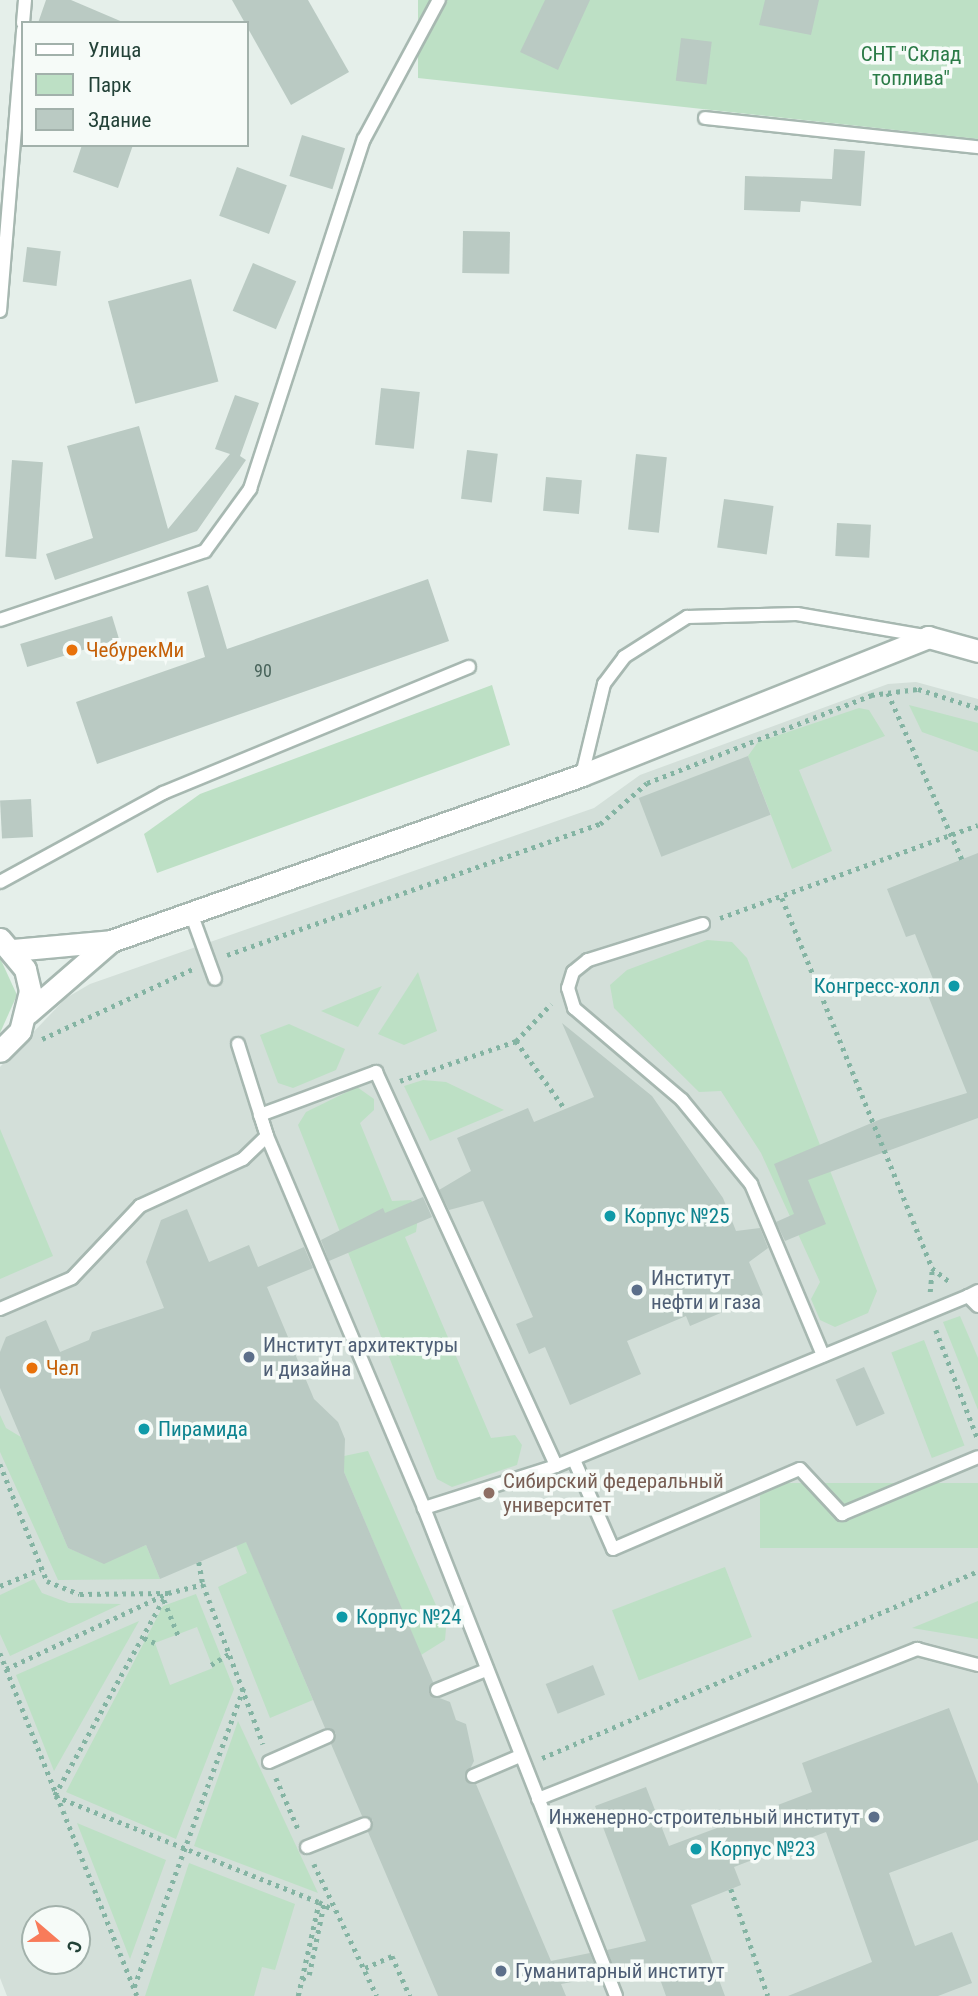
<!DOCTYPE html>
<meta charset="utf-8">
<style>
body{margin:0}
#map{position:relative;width:978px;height:1996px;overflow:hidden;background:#e5efea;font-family:"Roboto Condensed",sans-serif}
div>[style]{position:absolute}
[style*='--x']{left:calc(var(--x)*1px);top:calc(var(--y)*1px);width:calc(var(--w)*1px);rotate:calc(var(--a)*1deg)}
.built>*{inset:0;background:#d3dfd9}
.green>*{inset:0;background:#bde0c5;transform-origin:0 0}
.building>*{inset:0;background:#bacac3;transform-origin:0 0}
.path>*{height:4.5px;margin-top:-2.25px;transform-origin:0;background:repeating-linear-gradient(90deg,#84b4a3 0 3.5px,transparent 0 8.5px)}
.roads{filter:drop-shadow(2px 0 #a7b8b1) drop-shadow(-2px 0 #a7b8b1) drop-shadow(0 2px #a7b8b1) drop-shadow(0 -2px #a7b8b1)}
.lane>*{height:12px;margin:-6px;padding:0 6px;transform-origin:6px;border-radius:6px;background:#fff}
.street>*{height:21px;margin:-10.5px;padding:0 10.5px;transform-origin:10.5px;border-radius:10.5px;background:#fff}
.dots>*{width:19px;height:19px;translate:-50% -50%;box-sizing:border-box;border:4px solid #f6fbf8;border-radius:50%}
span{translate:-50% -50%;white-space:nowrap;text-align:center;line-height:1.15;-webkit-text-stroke:7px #f6fbf8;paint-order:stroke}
.number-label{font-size:18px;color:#49645b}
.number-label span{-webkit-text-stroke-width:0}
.park-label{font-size:21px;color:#2b7b47}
.food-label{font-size:21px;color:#c56008}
.left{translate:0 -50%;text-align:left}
.culture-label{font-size:21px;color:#0d838f}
.right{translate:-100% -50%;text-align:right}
.service-label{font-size:21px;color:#4e5e75}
.education-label{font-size:21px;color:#785e54}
.legend{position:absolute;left:21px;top:21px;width:228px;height:126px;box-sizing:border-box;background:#f6fbf8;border:2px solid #a2b1ab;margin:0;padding:9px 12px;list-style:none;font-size:21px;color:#234238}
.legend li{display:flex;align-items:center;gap:14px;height:35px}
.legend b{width:35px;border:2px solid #a2b1ab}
.north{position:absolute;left:21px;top:1905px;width:70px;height:70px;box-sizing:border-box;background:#f6fbf8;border:2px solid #a2b1ab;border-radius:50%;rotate:110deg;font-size:19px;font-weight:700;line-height:28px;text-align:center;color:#234238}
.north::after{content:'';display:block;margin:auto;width:24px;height:32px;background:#f87b5a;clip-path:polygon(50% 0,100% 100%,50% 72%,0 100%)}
</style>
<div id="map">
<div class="built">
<div style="clip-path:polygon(evenodd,916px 682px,978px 699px,978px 1996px,7px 1996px,0 1978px,0 1067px,66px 998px,90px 984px,594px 808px,640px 775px,888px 684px,916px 682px,35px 1919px,77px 1919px,77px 1961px,35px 1961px,35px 1919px)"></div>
</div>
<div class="green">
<div style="clip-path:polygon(418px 0,978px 0,978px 139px,418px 78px)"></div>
<div style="clip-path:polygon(492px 685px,510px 745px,157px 873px,144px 834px,200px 794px)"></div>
<div style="clip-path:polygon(909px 705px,978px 723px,978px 752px,922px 732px)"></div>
<div style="clip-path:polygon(859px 708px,869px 710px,885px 736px,799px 770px,832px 851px,792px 869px,748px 756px,758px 742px)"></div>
<div style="clip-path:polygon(707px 940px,732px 942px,747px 958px,877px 1291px,868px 1313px,835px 1327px,820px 1320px,811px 1299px,820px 1282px,761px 1153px,721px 1091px,699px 1092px,614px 1008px,610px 985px,627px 970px)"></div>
<div style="clip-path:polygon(0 958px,17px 995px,0 1033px)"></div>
<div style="clip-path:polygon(418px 972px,437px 1031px,404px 1045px,378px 1034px)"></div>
<div style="clip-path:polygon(382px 986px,358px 1027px,321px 1011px)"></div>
<div style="clip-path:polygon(289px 1024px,345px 1049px,336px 1070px,293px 1088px,278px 1083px,260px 1035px)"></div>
<div style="clip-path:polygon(423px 1080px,446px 1082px,504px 1110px,430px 1141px,404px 1086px)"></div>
<div style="clip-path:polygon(357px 1087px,374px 1099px,374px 1110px,360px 1123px,392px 1201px,411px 1200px,419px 1210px,416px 1232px,405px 1237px,491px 1438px,515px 1435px,522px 1445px,517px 1465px,452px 1487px,437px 1479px,298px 1125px,306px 1112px)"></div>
<div style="clip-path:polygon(0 1129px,53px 1256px,0 1279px)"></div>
<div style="clip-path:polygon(960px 1316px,978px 1358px,978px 1410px,943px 1322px)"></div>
<div style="left:924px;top:1340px;width:113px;height:35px;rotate:69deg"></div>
<div style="clip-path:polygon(0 1415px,6px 1428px,21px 1437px,68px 1548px,104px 1563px,146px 1545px,160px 1579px,58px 1580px,0 1452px)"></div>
<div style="clip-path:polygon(368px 1451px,446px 1628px,445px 1640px,421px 1655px,344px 1472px,344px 1456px)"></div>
<div style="left:978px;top:1483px;width:65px;height:218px;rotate:90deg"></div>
<div style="clip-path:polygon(236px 1517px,313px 1700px,270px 1718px,218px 1587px,247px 1573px,226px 1521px)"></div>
<div style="left:725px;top:1567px;width:75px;height:121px;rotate:69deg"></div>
<div style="clip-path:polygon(34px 1579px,42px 1593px,69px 1603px,121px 1604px,10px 1656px,0 1634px,0 1595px)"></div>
<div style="clip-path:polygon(evenodd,196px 1594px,234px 1689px,176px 1839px,66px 1792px,163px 1606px,196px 1594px,197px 1627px,213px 1668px,170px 1685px,155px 1643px,197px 1627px)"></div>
<div style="clip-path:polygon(978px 1601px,978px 1639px,912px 1628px)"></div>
<div style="clip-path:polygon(139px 1621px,54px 1771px,16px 1675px)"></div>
<div style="clip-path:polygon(238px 1721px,318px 1893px,194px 1846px)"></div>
<div style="clip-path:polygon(77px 1823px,166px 1860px,130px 1959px)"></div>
<div style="clip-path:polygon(189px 1863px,295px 1904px,275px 1970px,262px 1967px,254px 1996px,145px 1996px)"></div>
</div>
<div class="building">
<div style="clip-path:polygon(46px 0,71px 0,125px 23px,38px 23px)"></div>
<div style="clip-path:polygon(232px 0,308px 0,349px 72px,291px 105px)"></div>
<div style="clip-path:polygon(545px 0,590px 0,558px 70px,520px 52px)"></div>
<div style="clip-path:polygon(765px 0,819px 0,811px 35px,759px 25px)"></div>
<div style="left:681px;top:38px;width:31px;height:43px;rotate:7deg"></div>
<div style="left:302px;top:135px;width:45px;height:43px;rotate:17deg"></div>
<div style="clip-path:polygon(82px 145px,133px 145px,118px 188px,73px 172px)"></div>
<div style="clip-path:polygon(834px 149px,865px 151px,861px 206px,801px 201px,800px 212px,744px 210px,745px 176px,832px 179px)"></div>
<div style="left:237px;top:167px;width:53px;height:52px;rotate:20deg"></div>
<div style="left:463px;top:231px;width:47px;height:42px;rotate:1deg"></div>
<div style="left:27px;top:247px;width:34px;height:35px;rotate:7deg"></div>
<div style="left:253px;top:263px;width:47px;height:52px;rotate:23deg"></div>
<div style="left:191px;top:279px;width:106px;height:86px;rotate:75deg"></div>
<div style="left:381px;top:388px;width:39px;height:57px;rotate:6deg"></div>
<div style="clip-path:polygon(235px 395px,259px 403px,240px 456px,246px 460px,197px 531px,55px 580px,46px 554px,93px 538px,67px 446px,139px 426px,168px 529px,230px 454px,215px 449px)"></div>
<div style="left:467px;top:450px;width:31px;height:49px;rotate:7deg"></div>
<div style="left:636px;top:454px;width:31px;height:76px;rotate:6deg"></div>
<div style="left:12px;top:460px;width:31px;height:97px;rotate:4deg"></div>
<div style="left:546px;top:477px;width:36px;height:34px;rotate:5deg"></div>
<div style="left:724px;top:499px;width:50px;height:49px;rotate:8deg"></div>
<div style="left:837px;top:523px;width:34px;height:33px;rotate:3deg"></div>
<div style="clip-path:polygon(428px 579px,449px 641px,97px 764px,76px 702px,205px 657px,187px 592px,208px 585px,227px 649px)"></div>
<div style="left:112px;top:616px;width:24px;height:96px;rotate:73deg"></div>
<div style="left:748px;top:756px;width:63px;height:117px;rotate:69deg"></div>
<div style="left:31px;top:799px;width:38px;height:31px;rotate:87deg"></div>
<div style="clip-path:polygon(978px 853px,978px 1118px,808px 1180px,826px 1224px,785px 1241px,776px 1222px,794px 1214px,774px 1164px,881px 1119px,967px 1093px,925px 988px,935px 984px,915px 934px,906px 937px,887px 889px)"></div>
<div style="clip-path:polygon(562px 1023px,652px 1096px,723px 1198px,736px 1231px,760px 1228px,768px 1248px,749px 1262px,763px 1295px,690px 1326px,686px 1316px,627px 1341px,641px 1374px,570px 1405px,545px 1347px,529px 1354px,516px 1324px,533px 1317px,483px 1201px,449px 1210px,439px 1190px,471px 1171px,457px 1138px,528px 1108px,534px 1122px,594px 1097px)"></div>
<div style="clip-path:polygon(423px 1197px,432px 1217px,329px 1261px,321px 1240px,383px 1208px,385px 1213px)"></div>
<div style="clip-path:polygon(187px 1209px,209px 1262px,249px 1245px,258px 1267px,304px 1247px,313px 1268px,267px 1287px,314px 1399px,338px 1422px,345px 1439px,344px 1472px,433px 1682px,429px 1694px,450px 1702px,456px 1720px,466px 1724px,474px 1761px,465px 1779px,476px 1784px,551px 1961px,590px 1953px,599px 1977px,561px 1984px,566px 1996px,438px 1996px,368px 1832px,373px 1820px,362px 1816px,331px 1744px,336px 1733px,325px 1728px,246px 1542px,160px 1579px,146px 1545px,104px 1564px,68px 1548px,0 1388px,0 1352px,6px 1337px,46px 1320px,60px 1352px,89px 1340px,92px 1332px,164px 1308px,146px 1262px,161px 1220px)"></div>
<div style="left:864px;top:1367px;width:51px;height:31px;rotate:66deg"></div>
<div style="left:593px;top:1665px;width:32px;height:51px;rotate:68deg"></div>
<div style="clip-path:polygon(949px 1708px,978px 1784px,978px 1840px,889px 1873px,915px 1946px,952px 1932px,972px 1983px,938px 1996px,788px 1996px,872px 1962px,826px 1832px,734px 1867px,741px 1885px,691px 1905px,725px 1996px,666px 1996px,655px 1965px,616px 1973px,607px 1950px,646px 1941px,595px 1806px,646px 1787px,669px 1846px,812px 1792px,802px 1763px)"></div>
</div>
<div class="path">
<div style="--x:888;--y:693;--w:182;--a:66"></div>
<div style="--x:782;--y:898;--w:399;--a:67.9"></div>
<div style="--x:932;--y:1268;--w:23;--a:38"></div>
<div style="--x:720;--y:918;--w:274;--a:-19.8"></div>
<div style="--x:227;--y:955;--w:395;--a:-19.4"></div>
<div style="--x:600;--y:824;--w:62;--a:-41.1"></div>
<div style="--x:647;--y:783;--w:241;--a:-21.4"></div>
<div style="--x:871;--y:695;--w:47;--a:-7.3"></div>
<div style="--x:918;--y:689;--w:63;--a:17.6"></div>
<div style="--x:42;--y:1039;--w:166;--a:-24.9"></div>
<div style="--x:516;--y:1041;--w:84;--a:54.2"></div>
<div style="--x:400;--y:1081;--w:123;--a:-19"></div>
<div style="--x:516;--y:1041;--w:51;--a:-46.6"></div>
<div style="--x:930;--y:1292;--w:23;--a:-85"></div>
<div style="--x:936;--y:1330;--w:115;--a:69"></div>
<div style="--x:0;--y:1464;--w:126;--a:68.1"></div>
<div style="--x:47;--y:1581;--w:35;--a:22"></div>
<div style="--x:80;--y:1594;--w:88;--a:-0.7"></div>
<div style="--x:199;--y:1562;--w:22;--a:80"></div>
<div style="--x:0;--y:1586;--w:44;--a:-22.5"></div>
<div style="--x:164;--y:1599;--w:225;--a:119"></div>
<div style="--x:55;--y:1796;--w:284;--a:21.9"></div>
<div style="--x:164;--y:1600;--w:38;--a:68"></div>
<div style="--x:144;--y:1638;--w:12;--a:24"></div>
<div style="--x:0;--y:1653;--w:369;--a:68.2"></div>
<div style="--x:211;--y:1665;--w:22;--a:-32"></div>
<div style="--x:6;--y:1669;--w:179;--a:-25.1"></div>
<div style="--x:168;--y:1593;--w:36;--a:-14"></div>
<div style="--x:203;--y:1584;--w:171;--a:69.4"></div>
<div style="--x:542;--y:1758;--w:474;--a:-23.2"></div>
<div style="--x:276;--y:1778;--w:58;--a:66.5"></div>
<div style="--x:314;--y:1864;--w:146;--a:64.5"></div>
<div style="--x:731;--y:1889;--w:113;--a:70.9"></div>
<div style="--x:365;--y:1968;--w:30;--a:-24"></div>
<div style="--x:392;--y:1956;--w:44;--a:65.8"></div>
<div style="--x:302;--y:1979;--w:8;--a:-30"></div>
<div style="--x:309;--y:1975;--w:74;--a:-78.2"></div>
<div style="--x:134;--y:1987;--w:320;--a:-69.9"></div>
<div style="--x:298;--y:1996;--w:96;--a:-77.4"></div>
<div style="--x:319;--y:1902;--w:17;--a:28"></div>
</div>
<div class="roads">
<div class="lane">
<div style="--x:23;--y:23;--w:23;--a:-85"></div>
<div style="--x:705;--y:118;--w:275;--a:6.1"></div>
<div style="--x:0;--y:311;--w:282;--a:-85.3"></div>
<div style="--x:0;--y:620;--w:216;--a:-18.6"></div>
<div style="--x:205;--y:551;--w:77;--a:-54"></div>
<div style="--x:250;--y:489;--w:368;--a:-72"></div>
<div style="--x:364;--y:139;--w:158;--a:-61.7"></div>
<div style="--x:582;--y:775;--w:94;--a:-76.4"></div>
<div style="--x:604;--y:684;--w:34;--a:-53"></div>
<div style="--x:624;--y:657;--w:75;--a:-32.4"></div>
<div style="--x:687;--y:617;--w:110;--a:-1.6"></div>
<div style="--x:797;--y:614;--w:129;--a:9.8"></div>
<div style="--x:0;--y:882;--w:186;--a:-28.6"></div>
<div style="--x:163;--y:793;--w:331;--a:-22.4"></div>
<div style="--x:191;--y:913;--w:70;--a:70"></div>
<div style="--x:703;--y:924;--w:121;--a:162.6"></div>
<div style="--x:588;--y:960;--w:19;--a:141"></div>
<div style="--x:573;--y:972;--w:17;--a:107"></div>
<div style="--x:568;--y:988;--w:21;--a:73"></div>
<div style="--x:574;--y:1008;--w:142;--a:40.4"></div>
<div style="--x:682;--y:1100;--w:109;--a:50.6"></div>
<div style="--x:751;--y:1184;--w:186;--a:67.2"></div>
<div style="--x:238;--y:1044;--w:96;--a:72.5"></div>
<div style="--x:267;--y:1136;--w:404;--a:67.1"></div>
<div style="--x:978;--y:1291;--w:11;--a:153"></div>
<div style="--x:968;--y:1296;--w:14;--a:45"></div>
<div style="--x:0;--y:1309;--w:78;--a:-23.3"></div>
<div style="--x:72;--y:1278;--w:99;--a:-46.6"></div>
<div style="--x:140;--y:1206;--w:113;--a:-24.5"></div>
<div style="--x:243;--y:1159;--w:33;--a:-44"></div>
<div style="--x:267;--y:1136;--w:22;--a:-108"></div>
<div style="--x:260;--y:1115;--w:124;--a:-20.3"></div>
<div style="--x:376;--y:1072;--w:433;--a:65.4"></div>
<div style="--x:556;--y:1466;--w:139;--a:162.3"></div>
<div style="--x:424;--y:1508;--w:524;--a:68.52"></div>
<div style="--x:574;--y:1460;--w:97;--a:66.3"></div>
<div style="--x:613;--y:1549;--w:203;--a:-23.2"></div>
<div style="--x:800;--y:1469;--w:62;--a:47"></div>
<div style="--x:842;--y:1514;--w:147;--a:-22.7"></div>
<div style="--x:556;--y:1466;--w:446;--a:-22.4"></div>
<div style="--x:437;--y:1690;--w:53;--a:-22.2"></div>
<div style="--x:269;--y:1762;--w:64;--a:-23.8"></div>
<div style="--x:473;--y:1776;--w:51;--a:-23.1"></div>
<div style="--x:538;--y:1799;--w:408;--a:-21.6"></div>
<div style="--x:917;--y:1649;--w:63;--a:14.7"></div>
<div style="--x:307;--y:1847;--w:62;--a:-21.6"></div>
</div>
<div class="street">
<div style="--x:0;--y:939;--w:39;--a:50"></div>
<div style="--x:25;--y:969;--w:23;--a:77"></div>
<div style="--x:30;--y:991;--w:41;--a:104"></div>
<div style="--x:20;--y:1031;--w:28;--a:135"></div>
<div style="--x:111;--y:941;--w:499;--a:-19.4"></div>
<div style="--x:582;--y:775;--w:373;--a:-21.7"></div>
<div style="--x:928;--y:637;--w:52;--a:15.6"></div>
<div style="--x:13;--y:950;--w:98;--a:-5.2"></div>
<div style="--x:111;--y:941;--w:110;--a:139.1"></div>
</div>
</div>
<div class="dots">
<div style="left:72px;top:650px;background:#e8710a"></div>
<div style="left:954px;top:986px;background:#0f9aa8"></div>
<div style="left:610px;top:1216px;background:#0f9aa8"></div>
<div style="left:637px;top:1290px;background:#5c6f8a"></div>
<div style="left:249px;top:1357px;background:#5c6f8a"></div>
<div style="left:32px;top:1368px;background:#e8710a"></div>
<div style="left:144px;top:1429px;background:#0f9aa8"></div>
<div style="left:489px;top:1493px;background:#8d6e63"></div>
<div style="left:342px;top:1617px;background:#0f9aa8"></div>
<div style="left:874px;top:1817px;background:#5c6f8a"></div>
<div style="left:696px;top:1849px;background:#0f9aa8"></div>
<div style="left:501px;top:1971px;background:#5c6f8a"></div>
</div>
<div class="number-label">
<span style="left:263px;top:671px">90</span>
</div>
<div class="park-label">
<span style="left:911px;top:66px">СНТ "Склад<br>топлива"</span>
</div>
<div class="food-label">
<span class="left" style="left:86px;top:650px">ЧебурекМи</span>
<span class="left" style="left:46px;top:1368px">Чел</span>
</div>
<div class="culture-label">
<span class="right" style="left:940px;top:986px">Конгресс-холл</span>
<span class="left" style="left:624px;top:1216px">Корпус №25</span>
<span class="left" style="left:158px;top:1429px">Пирамида</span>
<span class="left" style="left:356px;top:1617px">Корпус №24</span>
<span class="left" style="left:710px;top:1849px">Корпус №23</span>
</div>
<div class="service-label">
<span class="left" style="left:651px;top:1290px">Институт<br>нефти и газа</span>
<span class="left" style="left:263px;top:1357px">Институт архитектуры<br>и дизайна</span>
<span class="right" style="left:860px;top:1817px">Инженерно-строительный институт</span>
<span class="left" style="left:515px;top:1971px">Гуманитарный институт</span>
</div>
<div class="education-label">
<span class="left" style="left:503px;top:1493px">Сибирский федеральный<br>университет</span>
</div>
<ul class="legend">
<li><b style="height:9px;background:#fff"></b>Улица</li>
<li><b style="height:19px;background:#bde0c5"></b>Парк</li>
<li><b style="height:19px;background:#bacac3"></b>Здание</li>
</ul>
<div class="north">С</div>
</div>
